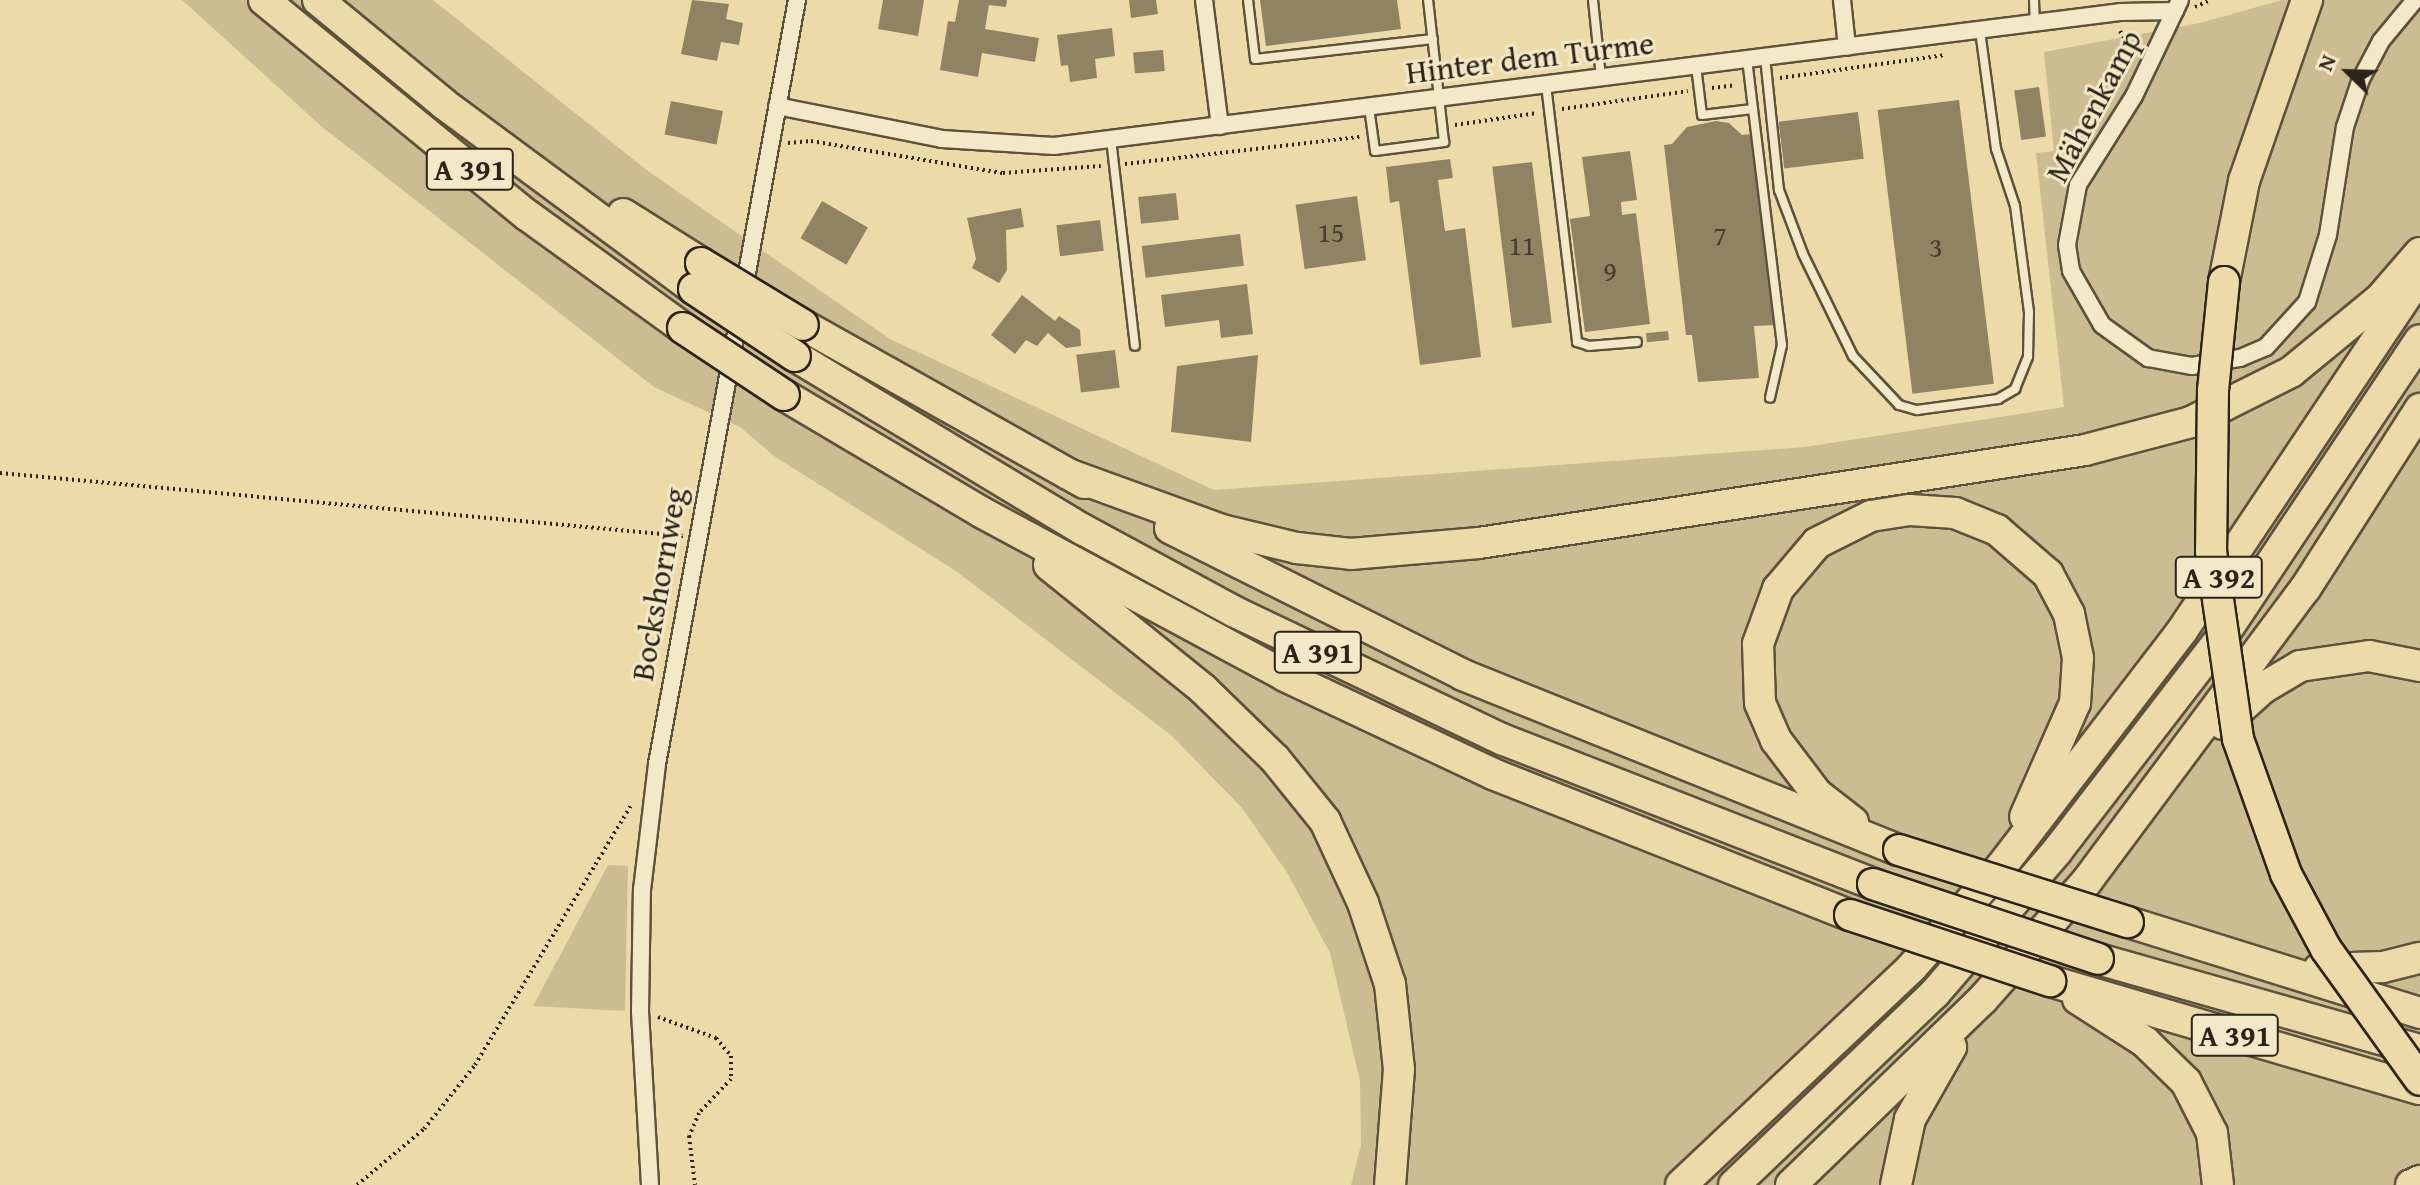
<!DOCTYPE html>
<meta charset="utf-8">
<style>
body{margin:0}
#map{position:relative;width:2420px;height:1185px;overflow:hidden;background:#ecdba9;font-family:"Gentium Book Plus",serif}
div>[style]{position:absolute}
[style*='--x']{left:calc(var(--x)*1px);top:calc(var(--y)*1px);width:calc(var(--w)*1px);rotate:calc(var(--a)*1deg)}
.green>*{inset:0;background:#ccbc91}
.building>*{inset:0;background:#908364;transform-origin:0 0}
.path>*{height:4px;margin-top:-2px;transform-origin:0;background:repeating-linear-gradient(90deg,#2d2419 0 2px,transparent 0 6px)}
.roads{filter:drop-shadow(2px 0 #5d523d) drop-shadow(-2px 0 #5d523d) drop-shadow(0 2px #5d523d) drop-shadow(0 -2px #5d523d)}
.service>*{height:8px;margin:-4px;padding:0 4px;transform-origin:4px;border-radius:4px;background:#f3e8c7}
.minor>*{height:16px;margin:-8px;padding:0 8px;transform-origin:8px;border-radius:8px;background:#f3e8c7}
.motorway>*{height:30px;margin:-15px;padding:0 15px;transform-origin:15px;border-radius:15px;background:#ecdba9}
.bridges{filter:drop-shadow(2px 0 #2d2419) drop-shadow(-2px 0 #2d2419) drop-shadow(0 2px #2d2419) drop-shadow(0 -2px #2d2419)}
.motorway-bridge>*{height:30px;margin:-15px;padding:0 15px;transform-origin:15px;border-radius:15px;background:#ecdba9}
span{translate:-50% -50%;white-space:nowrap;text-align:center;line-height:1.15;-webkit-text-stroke:6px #f3e8c7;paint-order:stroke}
.number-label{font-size:28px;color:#463c2c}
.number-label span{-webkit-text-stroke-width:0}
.shield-label span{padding:2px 6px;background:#f3e8c7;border:2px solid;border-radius:6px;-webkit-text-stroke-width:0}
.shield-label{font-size:30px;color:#2d2419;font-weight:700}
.street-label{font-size:32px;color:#2d2419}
.north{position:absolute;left:2308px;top:32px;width:80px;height:80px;-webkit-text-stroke:6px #f3e8c7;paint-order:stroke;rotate:293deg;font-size:22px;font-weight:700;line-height:32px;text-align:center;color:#2d2419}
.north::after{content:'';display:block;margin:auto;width:28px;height:36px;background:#2d2419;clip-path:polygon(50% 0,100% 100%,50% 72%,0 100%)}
</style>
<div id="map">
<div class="green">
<div style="clip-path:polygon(182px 0,433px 0,648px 171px,890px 339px,1214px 490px,1805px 447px,2064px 407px,2036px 153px,2054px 151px,2044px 52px,2200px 23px,2282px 0,2420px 0,2420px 1185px,1351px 1185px,1361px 1145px,1360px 1081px,1330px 953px,1288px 874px,1242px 808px,1172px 736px,956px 571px,774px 456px,740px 427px,654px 387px,321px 126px)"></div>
<div style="clip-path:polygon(608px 865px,628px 866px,625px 1011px,533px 1006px)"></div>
</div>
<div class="building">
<div style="clip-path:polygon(692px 0,729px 4px,726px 19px,743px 23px,739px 45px,721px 42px,717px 61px,681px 54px)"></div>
<div style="clip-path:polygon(883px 0,924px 0,918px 36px,878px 29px)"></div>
<div style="clip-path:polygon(959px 0,1007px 0,1006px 7px,989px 5px,985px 29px,1039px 38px,1035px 62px,982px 53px,978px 77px,940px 70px,948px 21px,955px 22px)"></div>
<div style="clip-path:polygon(1129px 0,1156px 0,1158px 14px,1131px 18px)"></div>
<div style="clip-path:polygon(1260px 0,1397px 0,1401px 29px,1266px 46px)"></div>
<div style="clip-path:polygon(1112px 28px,1115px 56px,1095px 59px,1097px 78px,1070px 82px,1068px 65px,1061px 66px,1057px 35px)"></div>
<div style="left:1163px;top:50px;width:21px;height:30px;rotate:85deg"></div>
<div style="left:2039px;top:87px;width:50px;height:25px;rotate:82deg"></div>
<div style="left:1959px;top:100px;width:286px;height:82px;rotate:83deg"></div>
<div style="left:671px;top:101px;width:53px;height:34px;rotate:11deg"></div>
<div style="left:1858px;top:112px;width:47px;height:80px;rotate:83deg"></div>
<div style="clip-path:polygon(1716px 121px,1729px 123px,1742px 135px,1752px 134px,1776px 325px,1754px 326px,1759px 378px,1698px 382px,1692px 335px,1686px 335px,1664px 145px,1672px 144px,1687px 127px)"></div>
<div style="clip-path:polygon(1630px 151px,1637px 200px,1621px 202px,1622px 215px,1636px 213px,1650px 324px,1585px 332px,1570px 219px,1590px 216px,1582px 157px)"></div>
<div style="clip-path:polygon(1450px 159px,1453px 178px,1438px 180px,1445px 231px,1465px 228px,1481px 357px,1420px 365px,1399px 201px,1390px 203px,1386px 167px)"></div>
<div style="left:1532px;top:162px;width:162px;height:40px;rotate:83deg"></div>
<div style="left:1176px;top:193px;width:27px;height:38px;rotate:84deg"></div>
<div style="left:1357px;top:196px;width:65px;height:62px;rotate:82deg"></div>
<div style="left:822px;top:201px;width:53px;height:43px;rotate:30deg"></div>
<div style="clip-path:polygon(1021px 208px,1024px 227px,1006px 230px,1007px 270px,999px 283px,972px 268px,976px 259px,967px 218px)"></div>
<div style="left:1100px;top:220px;width:31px;height:44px;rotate:83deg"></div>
<div style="left:1240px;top:234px;width:32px;height:99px;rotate:83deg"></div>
<div style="clip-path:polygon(1247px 284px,1253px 334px,1221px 338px,1219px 320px,1165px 327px,1161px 295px)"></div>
<div style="clip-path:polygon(1022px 295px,1055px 321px,1059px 316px,1080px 330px,1081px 346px,1066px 348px,1048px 333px,1037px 346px,1026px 340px,1015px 354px,991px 335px)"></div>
<div style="left:1668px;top:331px;width:9px;height:22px;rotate:84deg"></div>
<div style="left:1115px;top:350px;width:38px;height:39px;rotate:83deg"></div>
<div style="clip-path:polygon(1258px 355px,1251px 442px,1171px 432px,1177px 366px)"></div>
</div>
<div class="path">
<div style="--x:2195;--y:7;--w:17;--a:-24"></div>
<div style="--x:2120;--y:31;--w:27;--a:59"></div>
<div style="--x:1780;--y:78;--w:167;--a:-7.9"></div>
<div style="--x:1712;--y:88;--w:23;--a:-7"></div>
<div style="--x:1562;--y:109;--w:127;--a:-8.1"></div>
<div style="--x:1455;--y:125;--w:83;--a:-8.3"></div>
<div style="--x:788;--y:143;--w:23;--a:-5"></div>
<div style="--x:811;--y:141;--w:195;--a:9.5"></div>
<div style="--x:1003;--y:173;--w:98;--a:-4.1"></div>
<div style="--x:1125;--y:164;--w:236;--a:-6.6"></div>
<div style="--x:0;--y:473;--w:686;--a:5.27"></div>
<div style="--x:658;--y:1017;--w:62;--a:19.9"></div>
<div style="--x:716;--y:1038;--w:23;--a:50"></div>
<div style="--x:731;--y:1056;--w:23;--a:90"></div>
<div style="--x:731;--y:1079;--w:47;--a:133.3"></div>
<div style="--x:699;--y:1113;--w:25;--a:113"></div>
<div style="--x:689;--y:1136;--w:49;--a:83"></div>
<div style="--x:357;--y:1185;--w:87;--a:-39.9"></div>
<div style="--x:424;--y:1129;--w:82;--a:-51.4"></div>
<div style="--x:475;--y:1065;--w:305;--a:-59"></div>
</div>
<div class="roads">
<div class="service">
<div style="--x:1248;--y:0;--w:59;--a:83.2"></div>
<div style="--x:1255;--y:59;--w:179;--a:-6.4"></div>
<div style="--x:1593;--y:0;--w:78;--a:84.1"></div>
<div style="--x:2034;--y:0;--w:23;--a:88"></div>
<div style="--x:1765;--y:57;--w:134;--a:84"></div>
<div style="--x:1779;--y:190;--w:68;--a:69.4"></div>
<div style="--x:1803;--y:254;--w:114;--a:63.9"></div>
<div style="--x:1853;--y:356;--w:67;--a:46.8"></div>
<div style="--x:1899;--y:405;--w:19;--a:16"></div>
<div style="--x:1917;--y:410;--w:82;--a:-7.7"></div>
<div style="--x:1998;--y:399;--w:20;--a:-30"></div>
<div style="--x:2015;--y:389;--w:35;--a:-68"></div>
<div style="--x:2028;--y:357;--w:45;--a:-88.7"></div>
<div style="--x:2029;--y:312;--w:107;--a:-97.5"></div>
<div style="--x:2015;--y:206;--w:60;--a:-108.4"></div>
<div style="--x:1996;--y:149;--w:120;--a:-97.7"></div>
<div style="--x:1696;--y:66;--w:49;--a:83"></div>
<div style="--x:1702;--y:115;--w:51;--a:-6.7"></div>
<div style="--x:1753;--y:109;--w:50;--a:-96.8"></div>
<div style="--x:1546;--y:85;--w:259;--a:83.1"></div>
<div style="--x:1577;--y:342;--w:13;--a:18"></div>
<div style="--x:1589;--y:346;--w:48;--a:-4.8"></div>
<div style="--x:1369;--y:107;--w:44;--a:82.2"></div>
<div style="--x:1375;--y:151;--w:70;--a:-7.4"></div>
<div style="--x:1444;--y:142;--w:143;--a:-96.4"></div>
<div style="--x:1753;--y:109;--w:238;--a:83"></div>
<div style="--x:1782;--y:345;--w:54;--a:102.8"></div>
<div style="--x:1111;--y:139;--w:208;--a:83.4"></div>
</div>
<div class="minor">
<div style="--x:1204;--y:0;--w:127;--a:82.8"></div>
<div style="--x:1842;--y:0;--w:47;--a:83.9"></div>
<div style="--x:2180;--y:0;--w:106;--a:115.6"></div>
<div style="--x:2134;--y:96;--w:105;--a:122.2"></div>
<div style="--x:2078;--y:185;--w:61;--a:100.4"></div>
<div style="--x:2067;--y:245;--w:26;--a:81"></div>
<div style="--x:2071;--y:271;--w:62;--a:60.1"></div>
<div style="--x:2102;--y:325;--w:57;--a:35.7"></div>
<div style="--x:2148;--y:358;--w:45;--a:10.3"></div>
<div style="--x:2192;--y:366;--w:49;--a:-9.5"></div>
<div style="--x:2240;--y:358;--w:28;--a:-23"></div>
<div style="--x:2266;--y:347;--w:61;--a:-47.7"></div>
<div style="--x:2307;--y:302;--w:70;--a:-72.6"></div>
<div style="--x:2328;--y:235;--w:109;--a:-81.1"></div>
<div style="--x:2345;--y:127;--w:51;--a:-71.6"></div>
<div style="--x:2361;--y:79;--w:43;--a:-62.2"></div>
<div style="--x:2381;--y:41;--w:53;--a:-50.3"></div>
<div style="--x:777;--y:106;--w:168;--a:11.3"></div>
<div style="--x:942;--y:139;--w:112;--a:3.6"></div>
<div style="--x:1054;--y:146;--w:1074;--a:-7.16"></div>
<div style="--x:2120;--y:12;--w:55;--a:-1"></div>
<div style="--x:650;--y:1185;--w:173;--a:-93.3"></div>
<div style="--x:640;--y:1012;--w:122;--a:-89.1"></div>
<div style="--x:642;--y:890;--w:127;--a:-83.2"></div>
<div style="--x:657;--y:764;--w:777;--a:-79.62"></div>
</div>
<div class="motorway">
<div style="--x:264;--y:0;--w:340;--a:39.3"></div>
<div style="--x:527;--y:215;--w:193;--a:35.9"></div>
<div style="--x:318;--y:0;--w:163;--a:39.5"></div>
<div style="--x:444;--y:104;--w:311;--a:36.5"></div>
<div style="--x:623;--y:214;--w:92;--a:32.1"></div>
<div style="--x:2224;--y:282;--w:103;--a:-78.8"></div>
<div style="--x:2244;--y:181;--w:192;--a:-70.8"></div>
<div style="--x:803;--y:325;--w:323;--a:29.3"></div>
<div style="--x:795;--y:356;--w:337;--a:31.1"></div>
<div style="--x:1084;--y:530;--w:170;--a:28.5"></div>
<div style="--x:1233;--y:611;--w:300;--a:25.5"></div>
<div style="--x:1504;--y:740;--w:396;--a:21.3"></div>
<div style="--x:784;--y:395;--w:229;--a:30.7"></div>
<div style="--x:981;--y:512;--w:345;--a:28.3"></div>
<div style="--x:1285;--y:676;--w:230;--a:25.2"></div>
<div style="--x:1493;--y:774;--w:384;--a:21.6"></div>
<div style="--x:1068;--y:474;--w:164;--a:20"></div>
<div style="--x:1222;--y:530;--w:77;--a:13.5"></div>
<div style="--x:1297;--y:548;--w:54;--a:6.3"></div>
<div style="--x:1351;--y:554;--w:128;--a:-4.9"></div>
<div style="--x:1479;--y:543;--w:613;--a:-8.72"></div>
<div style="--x:2085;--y:450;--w:110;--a:-14.8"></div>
<div style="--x:2191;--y:422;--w:112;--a:-26.6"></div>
<div style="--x:2291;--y:372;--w:115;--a:-39.4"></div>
<div style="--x:2380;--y:299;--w:61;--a:-49"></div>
<div style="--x:1170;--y:528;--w:328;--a:26.6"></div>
<div style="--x:1463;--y:675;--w:470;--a:21.9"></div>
<div style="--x:1049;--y:565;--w:198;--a:38.8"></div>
<div style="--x:1203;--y:689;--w:100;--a:44.2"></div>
<div style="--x:1275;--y:759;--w:80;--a:51.1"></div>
<div style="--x:1325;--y:821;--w:90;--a:65.1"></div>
<div style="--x:1363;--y:903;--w:85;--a:71.6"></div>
<div style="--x:1390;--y:984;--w:85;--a:84"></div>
<div style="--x:1399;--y:1069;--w:116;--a:94.4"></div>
<div style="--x:2223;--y:724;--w:54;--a:-42"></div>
<div style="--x:2263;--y:688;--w:43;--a:-30.7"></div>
<div style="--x:2300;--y:666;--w:70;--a:-8.2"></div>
<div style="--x:2369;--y:656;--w:52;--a:11.1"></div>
<div style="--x:1853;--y:822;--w:46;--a:-142.1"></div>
<div style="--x:1817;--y:794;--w:68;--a:-127.2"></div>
<div style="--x:1776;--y:740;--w:40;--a:-113.4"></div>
<div style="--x:1760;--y:703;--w:59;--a:-91.9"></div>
<div style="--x:1758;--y:644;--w:59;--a:-70"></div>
<div style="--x:1778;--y:589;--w:60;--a:-49.7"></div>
<div style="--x:1817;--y:543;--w:60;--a:-26.6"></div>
<div style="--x:1871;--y:516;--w:39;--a:-9"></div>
<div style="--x:1910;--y:510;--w:45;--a:3.8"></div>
<div style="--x:1955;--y:513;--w:45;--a:22"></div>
<div style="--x:1997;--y:530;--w:67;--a:40.8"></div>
<div style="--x:2048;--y:574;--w:45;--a:62.3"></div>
<div style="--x:2069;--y:614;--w:45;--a:78.4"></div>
<div style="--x:2078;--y:658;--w:45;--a:93.8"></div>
<div style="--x:2075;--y:703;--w:124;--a:113.7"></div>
<div style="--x:2128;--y:922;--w:306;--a:17.3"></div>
<div style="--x:2098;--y:959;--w:335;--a:15.8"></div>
<div style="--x:2319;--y:969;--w:64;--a:-1.8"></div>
<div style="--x:2383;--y:967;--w:38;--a:-14"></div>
<div style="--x:2050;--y:981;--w:385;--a:16.3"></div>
<div style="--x:2078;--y:999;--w:80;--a:32.7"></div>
<div style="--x:2145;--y:1042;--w:57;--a:44.3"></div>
<div style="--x:2186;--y:1082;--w:57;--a:63"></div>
<div style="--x:2212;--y:1133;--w:52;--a:83.4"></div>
<div style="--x:1681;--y:1185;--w:318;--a:-43.3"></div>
<div style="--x:1912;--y:967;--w:134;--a:-48.3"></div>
<div style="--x:2001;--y:867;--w:297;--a:-52.5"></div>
<div style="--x:2182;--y:631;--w:427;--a:-56.2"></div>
<div style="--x:1734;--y:1185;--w:278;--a:-43.7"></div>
<div style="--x:1935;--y:993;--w:187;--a:-49.3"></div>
<div style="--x:2057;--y:851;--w:274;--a:-52.4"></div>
<div style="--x:2224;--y:634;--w:353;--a:-56.3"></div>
<div style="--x:1791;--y:1185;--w:267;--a:-44.1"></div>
<div style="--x:1983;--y:999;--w:157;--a:-48.6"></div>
<div style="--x:2087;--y:881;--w:364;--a:-53.3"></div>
<div style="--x:2305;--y:589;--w:214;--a:-57.4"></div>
<div style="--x:1896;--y:1185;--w:67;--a:-78"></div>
<div style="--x:1910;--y:1119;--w:83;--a:-60.3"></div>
<div style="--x:2411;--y:1185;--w:10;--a:-24"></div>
</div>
</div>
<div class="bridges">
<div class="motorway-bridge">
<div style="--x:701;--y:263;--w:119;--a:31.3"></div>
<div style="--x:2224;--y:282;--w:110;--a:95.8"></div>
<div style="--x:2213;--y:391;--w:160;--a:90.7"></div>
<div style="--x:2211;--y:551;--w:190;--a:81.8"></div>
<div style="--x:2238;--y:739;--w:143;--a:70.4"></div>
<div style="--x:2286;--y:874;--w:85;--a:61.9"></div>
<div style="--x:2326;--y:949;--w:161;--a:54.3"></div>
<div style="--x:694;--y:289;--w:121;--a:33.6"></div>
<div style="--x:683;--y:328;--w:121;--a:33.6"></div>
<div style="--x:1899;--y:850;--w:240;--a:17.5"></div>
<div style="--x:1873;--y:884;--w:237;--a:18.4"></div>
<div style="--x:1850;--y:915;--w:211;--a:18.3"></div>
</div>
</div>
<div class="number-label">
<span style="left:1331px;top:232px">15</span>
<span style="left:1720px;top:235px">7</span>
<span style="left:1522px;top:245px">11</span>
<span style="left:1936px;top:247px">3</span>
<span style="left:1610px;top:271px">9</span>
</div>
<div class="shield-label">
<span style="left:470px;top:169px">A 391</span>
<span style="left:2219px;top:577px">A 392</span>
<span style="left:1318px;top:652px">A 391</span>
<span style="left:2235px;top:1035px">A 391</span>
</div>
<div class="street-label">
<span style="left:1530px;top:58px;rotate:-7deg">Hinter dem Turme</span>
<span style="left:2094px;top:106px;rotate:-62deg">Mähenkamp</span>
<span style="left:659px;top:584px;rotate:-80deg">Bockshornweg</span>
</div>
<div class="north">N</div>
</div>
